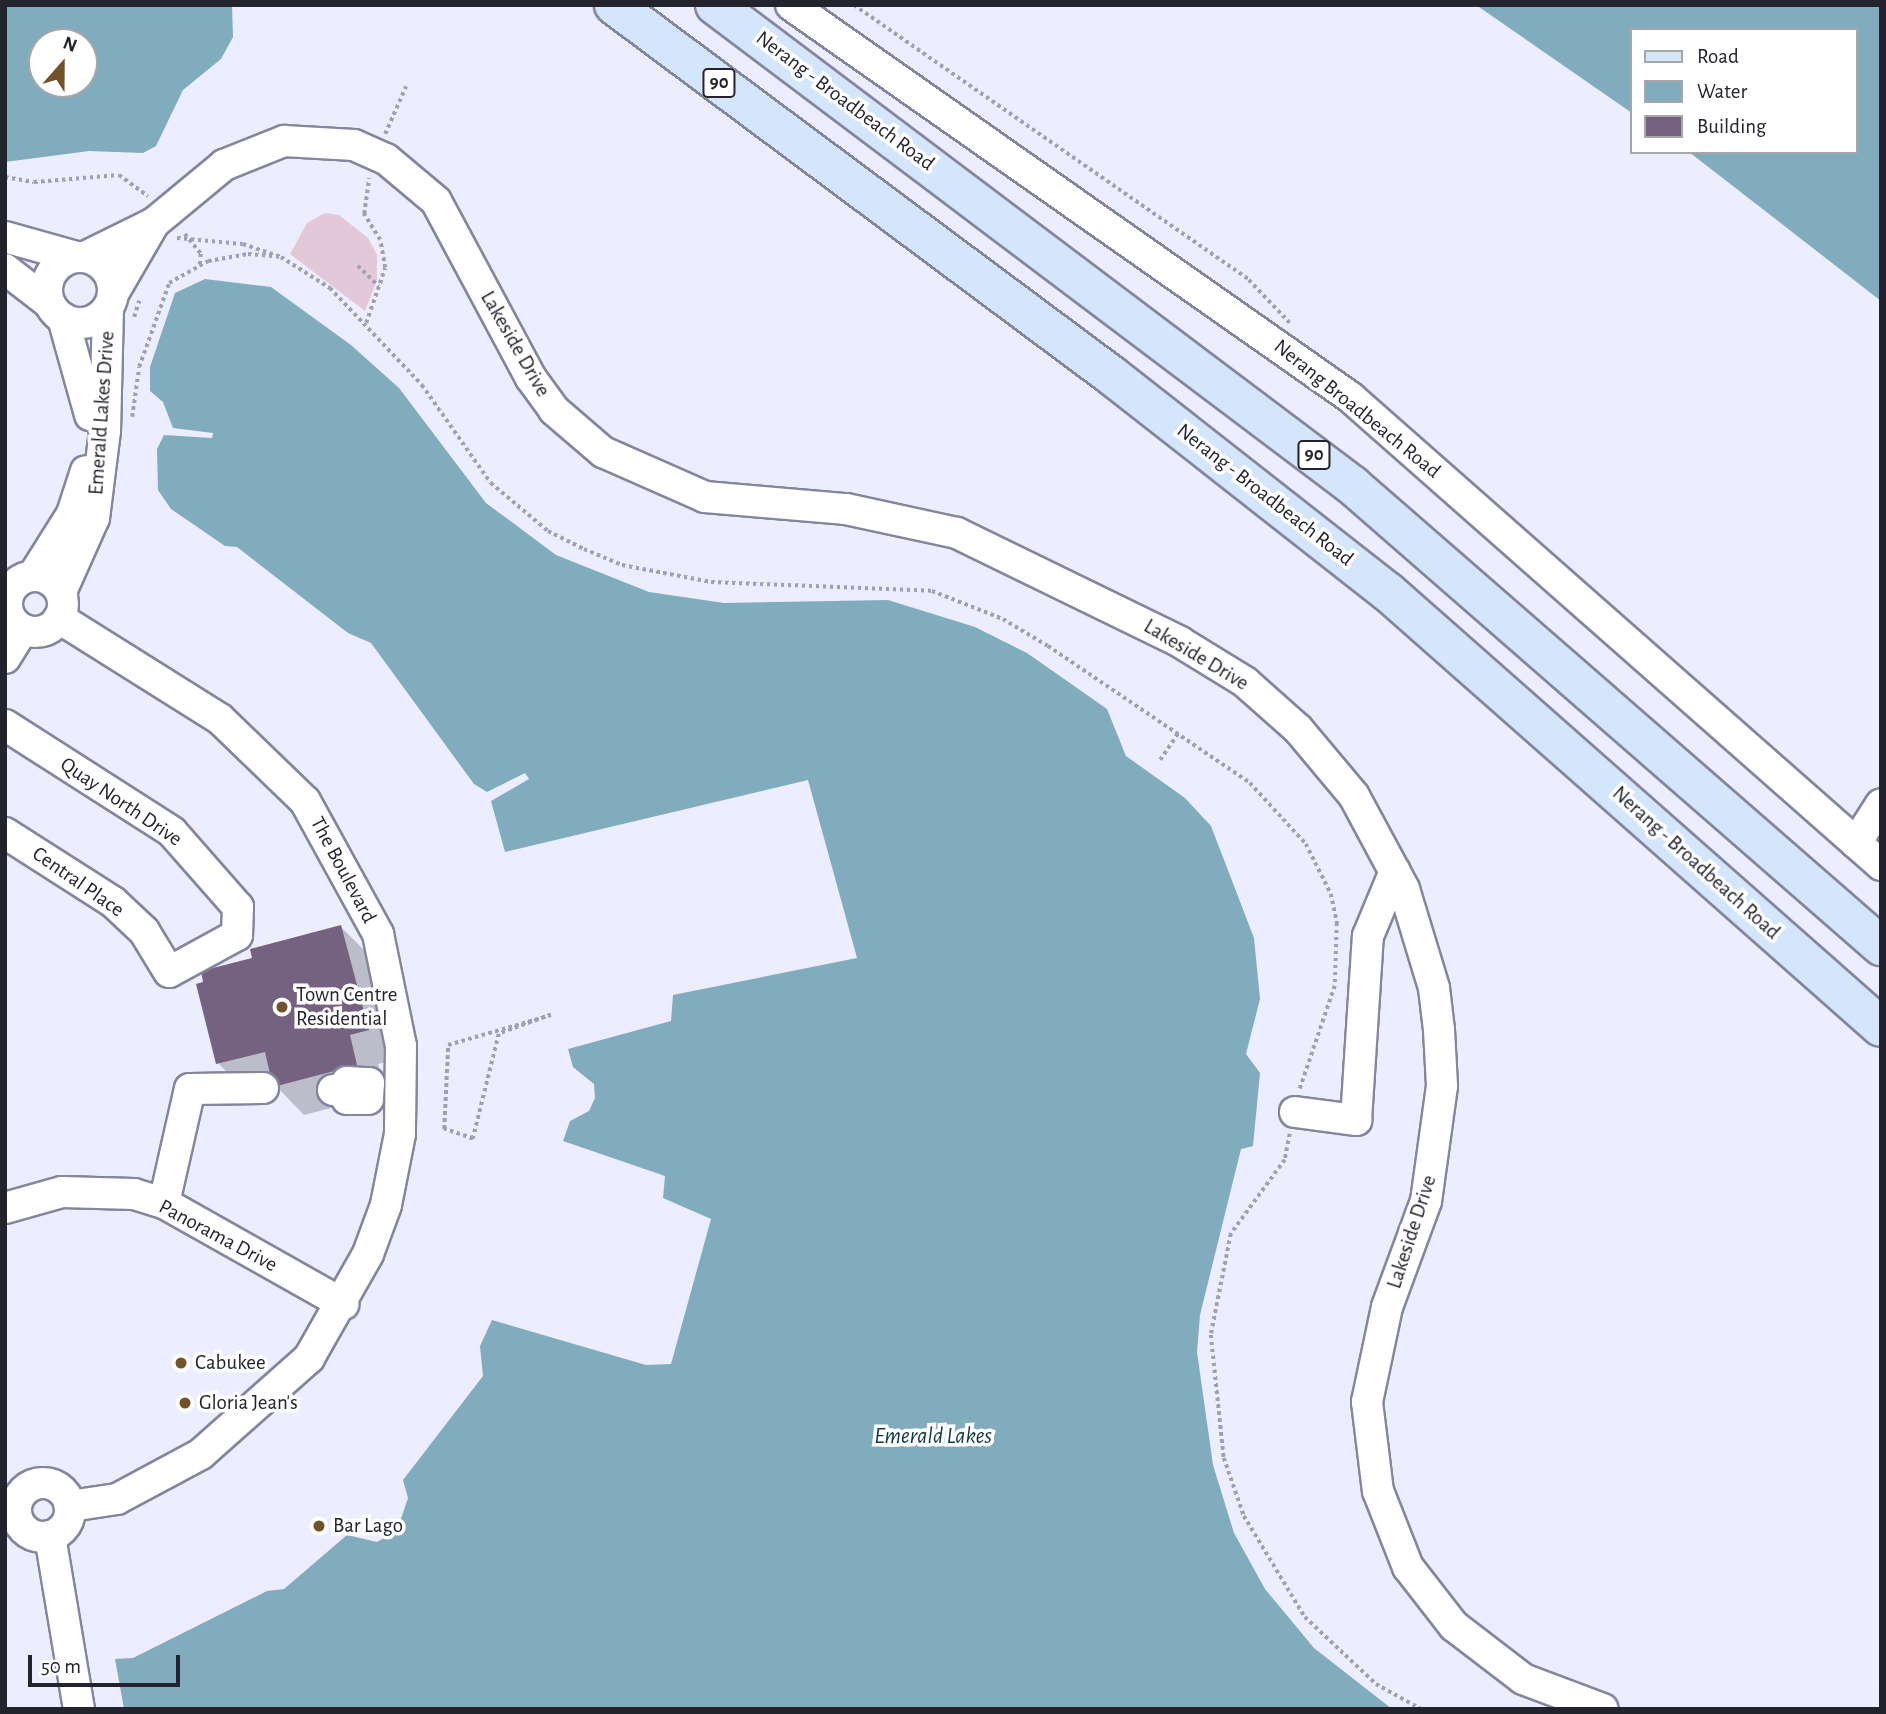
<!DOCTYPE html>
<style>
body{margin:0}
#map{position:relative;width:1886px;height:1714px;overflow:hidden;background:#ecedfe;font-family:"Alegreya Sans",sans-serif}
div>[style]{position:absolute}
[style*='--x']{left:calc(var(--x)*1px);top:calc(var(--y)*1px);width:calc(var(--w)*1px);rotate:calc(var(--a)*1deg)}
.green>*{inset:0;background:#e3c9d8}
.water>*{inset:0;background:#81acbd}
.shadow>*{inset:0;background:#0003}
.building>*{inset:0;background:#756280}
.path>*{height:3.5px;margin-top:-1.75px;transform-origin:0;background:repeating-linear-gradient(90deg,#a0a0af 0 3.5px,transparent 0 7px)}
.roads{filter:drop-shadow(2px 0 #84869e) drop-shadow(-2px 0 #84869e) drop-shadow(0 2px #84869e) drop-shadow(0 -2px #84869e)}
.minor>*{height:30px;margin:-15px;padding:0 15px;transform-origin:15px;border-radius:15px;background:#fff}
.minor>.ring{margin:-15px;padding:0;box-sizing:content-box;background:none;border:30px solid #fff;border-radius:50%}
.major>*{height:38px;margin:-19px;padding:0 19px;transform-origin:19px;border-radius:19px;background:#d4e6fc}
.dots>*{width:19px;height:19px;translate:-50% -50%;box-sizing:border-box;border:4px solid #fff;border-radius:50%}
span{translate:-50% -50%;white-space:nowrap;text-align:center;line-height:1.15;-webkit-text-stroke:7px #fff;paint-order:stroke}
.shield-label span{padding:2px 5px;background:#fff;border:2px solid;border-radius:5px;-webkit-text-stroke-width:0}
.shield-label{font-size:19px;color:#23232d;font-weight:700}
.street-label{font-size:21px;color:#23232d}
.poi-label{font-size:21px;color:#23232d}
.left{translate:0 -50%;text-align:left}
.water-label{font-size:23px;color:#0f3744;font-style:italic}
.frame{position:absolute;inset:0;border:7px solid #23232d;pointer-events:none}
.legend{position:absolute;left:1630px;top:28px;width:228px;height:126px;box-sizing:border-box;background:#fff;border:2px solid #a7a7ab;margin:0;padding:9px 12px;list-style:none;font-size:21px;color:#23232d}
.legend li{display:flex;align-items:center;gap:14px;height:35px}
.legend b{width:35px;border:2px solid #a7a7ab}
.north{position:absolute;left:28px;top:28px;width:70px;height:70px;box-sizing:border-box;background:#fff;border:2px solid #a7a7ab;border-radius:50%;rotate:21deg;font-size:19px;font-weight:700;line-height:28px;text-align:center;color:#23232d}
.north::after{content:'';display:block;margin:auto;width:24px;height:32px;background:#725228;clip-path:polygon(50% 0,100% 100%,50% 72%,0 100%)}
.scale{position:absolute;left:28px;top:1655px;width:152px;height:32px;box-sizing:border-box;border:4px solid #23232d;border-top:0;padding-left:9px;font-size:21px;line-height:24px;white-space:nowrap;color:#23232d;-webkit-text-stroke:5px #fff;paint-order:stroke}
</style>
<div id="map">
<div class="green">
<div style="clip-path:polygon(325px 213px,339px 215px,368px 238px,377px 255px,377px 280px,365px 311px,290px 254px,307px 223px)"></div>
</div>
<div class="water">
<div style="clip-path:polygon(evenodd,5px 5px,232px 5px,233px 37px,221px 59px,183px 90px,156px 146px,143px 153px,89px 151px,5px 162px,5px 5px,42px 42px,84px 42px,84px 84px,42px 84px,42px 42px)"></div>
<div style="clip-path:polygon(1476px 5px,1881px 5px,1881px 301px,1689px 152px,1856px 152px,1856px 30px,1632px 30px,1632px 113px)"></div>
<div style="clip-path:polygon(205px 279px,271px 287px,351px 345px,399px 388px,486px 503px,556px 555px,649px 592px,724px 603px,888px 600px,975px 627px,1027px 653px,1107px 709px,1126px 756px,1185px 798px,1211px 826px,1254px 938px,1260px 999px,1246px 1054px,1260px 1073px,1253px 1146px,1241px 1149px,1200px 1315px,1197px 1352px,1213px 1465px,1234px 1533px,1265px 1589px,1314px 1648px,1392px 1709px,124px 1709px,115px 1659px,133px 1658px,267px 1591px,284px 1589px,347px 1535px,377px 1542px,397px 1531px,408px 1498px,403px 1480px,483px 1376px,480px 1346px,492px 1320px,646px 1365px,671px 1364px,711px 1219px,663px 1198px,665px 1176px,563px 1141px,570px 1121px,589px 1111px,595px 1098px,594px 1084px,573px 1067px,568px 1049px,671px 1021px,673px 995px,857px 958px,808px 780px,505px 852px,491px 801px,529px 779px,525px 773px,487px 792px,474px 784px,371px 643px,348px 633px,237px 547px,225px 546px,171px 509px,158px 490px,157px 449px,164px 435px,212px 438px,213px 433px,173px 428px,163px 402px,150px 391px,150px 367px,175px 293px)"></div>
</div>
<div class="shadow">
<div style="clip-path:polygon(341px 927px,370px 956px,397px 1059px,378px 1064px,385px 1094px,304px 1115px,275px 1085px,247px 1093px,218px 1063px,206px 983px)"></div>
</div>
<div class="building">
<div style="clip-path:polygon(341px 925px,369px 1030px,350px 1035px,357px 1065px,273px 1087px,265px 1052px,216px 1064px,196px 984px,203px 982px,201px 971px,252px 958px,250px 949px)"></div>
</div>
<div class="path">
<div style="--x:854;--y:5;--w:481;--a:34.8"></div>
<div style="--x:1249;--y:280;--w:59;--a:46.4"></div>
<div style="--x:385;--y:134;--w:52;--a:-66.4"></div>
<div style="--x:5;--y:177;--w:29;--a:10"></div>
<div style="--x:34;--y:182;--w:85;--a:-4.7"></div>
<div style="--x:119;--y:175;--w:36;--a:36"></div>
<div style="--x:185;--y:234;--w:26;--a:51"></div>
<div style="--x:201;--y:254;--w:11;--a:95"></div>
<div style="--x:177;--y:238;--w:66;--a:5.2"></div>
<div style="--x:243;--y:244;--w:40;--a:18.9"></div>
<div style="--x:281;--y:257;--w:58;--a:32.3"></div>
<div style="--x:330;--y:288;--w:134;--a:46.5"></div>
<div style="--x:422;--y:385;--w:120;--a:54.9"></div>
<div style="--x:491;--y:483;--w:75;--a:40.1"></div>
<div style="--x:548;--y:531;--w:40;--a:26.6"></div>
<div style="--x:584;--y:549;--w:41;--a:22.8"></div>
<div style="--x:622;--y:565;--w:91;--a:10.8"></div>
<div style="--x:711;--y:582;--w:221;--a:2.3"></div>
<div style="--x:932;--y:591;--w:76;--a:21.5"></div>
<div style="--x:1003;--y:619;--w:52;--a:31"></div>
<div style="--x:1048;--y:646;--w:244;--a:34.1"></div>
<div style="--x:1250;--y:783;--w:83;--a:47.4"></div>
<div style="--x:1306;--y:844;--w:56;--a:63.4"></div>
<div style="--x:1331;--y:894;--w:30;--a:78"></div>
<div style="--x:1337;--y:923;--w:63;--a:91.8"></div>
<div style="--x:1335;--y:986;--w:109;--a:108.8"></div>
<div style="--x:358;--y:266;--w:29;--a:44"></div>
<div style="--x:134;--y:317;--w:17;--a:-73"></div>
<div style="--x:366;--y:323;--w:58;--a:-70.9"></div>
<div style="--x:385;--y:268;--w:28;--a:-100"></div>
<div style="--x:380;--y:240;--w:31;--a:-122"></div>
<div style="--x:364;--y:214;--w:36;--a:-82"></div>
<div style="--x:132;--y:417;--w:50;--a:-82"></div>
<div style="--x:139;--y:367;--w:89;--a:-70.3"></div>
<div style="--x:169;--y:283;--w:45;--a:-29.4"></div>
<div style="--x:208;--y:261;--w:41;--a:-9.9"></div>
<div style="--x:248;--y:254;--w:33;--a:5"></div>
<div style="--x:1160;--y:760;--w:32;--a:-56"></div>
<div style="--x:551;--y:1015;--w:55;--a:159.9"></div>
<div style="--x:499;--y:1034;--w:108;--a:103.9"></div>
<div style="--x:473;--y:1139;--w:31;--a:-161"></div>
<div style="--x:444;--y:1129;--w:84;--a:-87.3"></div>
<div style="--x:448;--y:1045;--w:107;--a:-16.2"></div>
<div style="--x:1290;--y:1134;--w:26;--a:101"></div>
<div style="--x:1285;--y:1160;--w:92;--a:126.1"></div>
<div style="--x:1231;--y:1234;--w:103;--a:101.2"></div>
<div style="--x:1211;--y:1335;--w:124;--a:84"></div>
<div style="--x:1224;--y:1458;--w:61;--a:71"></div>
<div style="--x:1244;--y:1516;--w:118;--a:58.9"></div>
<div style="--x:1305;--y:1617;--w:98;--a:43.3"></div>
<div style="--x:1376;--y:1684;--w:51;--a:29.1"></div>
</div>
<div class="roads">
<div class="minor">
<div style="--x:791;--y:5;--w:683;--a:35.04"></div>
<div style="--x:1350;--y:397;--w:708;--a:41.39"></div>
<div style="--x:5;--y:237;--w:74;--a:15.7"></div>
<div class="ring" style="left:47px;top:257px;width:36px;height:36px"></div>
<div style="--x:85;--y:257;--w:77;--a:-26.2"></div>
<div style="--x:5;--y:269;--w:56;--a:37.7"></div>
<div style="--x:114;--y:292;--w:80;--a:-59.9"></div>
<div style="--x:154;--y:223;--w:91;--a:-39.6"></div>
<div style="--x:224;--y:165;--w:65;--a:-21.8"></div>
<div style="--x:284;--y:141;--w:70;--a:3.3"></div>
<div style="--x:354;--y:145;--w:35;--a:24"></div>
<div style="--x:386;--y:159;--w:65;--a:40"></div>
<div style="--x:436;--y:201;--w:201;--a:61.8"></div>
<div style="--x:531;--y:378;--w:39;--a:54"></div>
<div style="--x:554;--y:410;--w:65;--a:40.6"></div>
<div style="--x:603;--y:452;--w:111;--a:23.8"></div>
<div style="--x:705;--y:497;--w:142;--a:4.9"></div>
<div style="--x:846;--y:509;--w:114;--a:12.2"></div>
<div style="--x:957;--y:533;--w:248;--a:26"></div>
<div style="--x:1180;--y:642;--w:76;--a:31.6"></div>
<div style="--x:1245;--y:682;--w:71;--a:41.6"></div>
<div style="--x:1298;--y:729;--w:87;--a:50.1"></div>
<div style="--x:1354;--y:796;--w:106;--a:61.7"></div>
<div style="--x:1404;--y:889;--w:103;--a:73.1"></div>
<div style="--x:1434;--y:988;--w:42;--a:83.2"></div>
<div style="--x:1439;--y:1030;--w:56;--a:86.9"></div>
<div style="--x:1442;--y:1086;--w:116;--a:97.9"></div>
<div style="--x:1426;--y:1201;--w:113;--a:110.2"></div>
<div style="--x:1387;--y:1307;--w:97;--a:101.9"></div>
<div style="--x:1367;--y:1402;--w:90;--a:83"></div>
<div style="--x:1378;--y:1491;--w:82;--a:68.5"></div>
<div style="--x:1408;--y:1567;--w:75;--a:52.1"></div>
<div style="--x:1454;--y:1626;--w:87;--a:37.5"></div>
<div style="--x:1523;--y:1679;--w:85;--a:20.6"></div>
<div style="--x:63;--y:318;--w:101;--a:74.4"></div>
<div style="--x:33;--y:576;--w:73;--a:-57.8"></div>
<div style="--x:72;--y:514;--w:45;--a:-72"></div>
<div class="ring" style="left:7px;top:576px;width:26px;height:26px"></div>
<div style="--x:61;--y:592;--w:81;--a:-66"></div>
<div style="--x:94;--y:518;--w:88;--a:-82.8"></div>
<div style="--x:105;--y:431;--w:121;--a:-88.6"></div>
<div style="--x:59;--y:618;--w:190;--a:32.1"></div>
<div style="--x:220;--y:719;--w:118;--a:44"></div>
<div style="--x:305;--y:801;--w:152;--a:61.2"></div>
<div style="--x:378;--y:934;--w:114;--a:78.4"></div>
<div style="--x:401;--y:1046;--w:88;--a:90.7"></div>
<div style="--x:400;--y:1134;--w:72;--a:101.2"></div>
<div style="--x:386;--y:1205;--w:52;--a:110.2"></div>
<div style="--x:368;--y:1254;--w:120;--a:119.6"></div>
<div style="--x:309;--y:1358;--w:144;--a:138.4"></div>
<div style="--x:201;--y:1454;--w:95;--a:151.8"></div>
<div style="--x:117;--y:1499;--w:48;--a:171.5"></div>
<div style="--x:5;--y:658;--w:34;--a:-58"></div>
<div style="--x:5;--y:725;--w:198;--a:32.6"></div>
<div style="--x:172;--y:832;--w:100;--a:48.7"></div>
<div style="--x:238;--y:907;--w:28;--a:92"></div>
<div style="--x:237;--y:935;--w:77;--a:151.4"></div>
<div style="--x:169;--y:972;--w:48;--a:-121.4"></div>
<div style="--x:144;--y:931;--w:42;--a:-136.9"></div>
<div style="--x:113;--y:902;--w:128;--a:-147.4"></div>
<div style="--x:1856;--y:843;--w:46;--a:-57.3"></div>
<div style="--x:333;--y:1090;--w:14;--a:4"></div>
<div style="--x:347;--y:1091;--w:9;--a:-90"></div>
<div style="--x:347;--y:1082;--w:22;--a:3"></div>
<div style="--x:369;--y:1083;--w:16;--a:94"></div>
<div style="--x:368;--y:1099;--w:21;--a:180"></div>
<div style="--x:347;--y:1099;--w:8;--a:-90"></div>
<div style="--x:1295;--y:1112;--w:62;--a:7.5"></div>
<div style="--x:1356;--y:1120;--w:184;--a:-86.3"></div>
<div style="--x:1368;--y:936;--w:70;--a:-67.4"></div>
<div style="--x:164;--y:1203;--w:117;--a:-77.2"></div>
<div style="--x:190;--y:1089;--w:73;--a:-0.8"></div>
<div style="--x:5;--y:1208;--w:59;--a:-15.7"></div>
<div style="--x:62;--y:1192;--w:72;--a:1.6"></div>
<div style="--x:134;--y:1194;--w:31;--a:17"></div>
<div style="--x:164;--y:1203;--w:206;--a:29.4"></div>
<div class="ring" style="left:16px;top:1483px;width:24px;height:24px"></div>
<div style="--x:50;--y:1536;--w:175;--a:80.5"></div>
</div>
<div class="major">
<div style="--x:614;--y:5;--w:620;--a:36.67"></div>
<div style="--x:1111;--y:375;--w:352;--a:38.1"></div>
<div style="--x:1388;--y:592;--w:657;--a:41.42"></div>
<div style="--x:715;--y:5;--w:798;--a:37"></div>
<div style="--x:1352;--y:485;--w:702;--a:41.07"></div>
</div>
</div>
<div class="dots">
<div style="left:282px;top:1007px;background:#725228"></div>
<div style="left:181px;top:1363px;background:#725228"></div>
<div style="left:185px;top:1403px;background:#725228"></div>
<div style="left:319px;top:1526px;background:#725228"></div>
</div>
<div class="shield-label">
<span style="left:719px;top:83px">90</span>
<span style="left:1314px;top:455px">90</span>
</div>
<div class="street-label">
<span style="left:845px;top:101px;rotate:37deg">Nerang - Broadbeach Road</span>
<span style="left:515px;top:344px;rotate:60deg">Lakeside Drive</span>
<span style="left:1357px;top:409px;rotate:39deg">Nerang Broadbeach Road</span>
<span style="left:102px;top:413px;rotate:-86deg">Emerald Lakes Drive</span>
<span style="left:1265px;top:495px;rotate:38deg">Nerang - Broadbeach Road</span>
<span style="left:1196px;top:655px;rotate:31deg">Lakeside Drive</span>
<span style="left:121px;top:802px;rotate:34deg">Quay North Drive</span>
<span style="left:1696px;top:863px;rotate:42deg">Nerang - Broadbeach Road</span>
<span style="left:343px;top:870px;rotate:62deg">The Boulevard</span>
<span style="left:78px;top:882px;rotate:35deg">Central Place</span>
<span style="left:1412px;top:1232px;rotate:-72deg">Lakeside Drive</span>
<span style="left:218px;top:1236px;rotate:28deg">Panorama Drive</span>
</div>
<div class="poi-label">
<span class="left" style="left:296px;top:1007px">Town Centre<br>Residential</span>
<span class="left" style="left:195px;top:1363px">Cabukee</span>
<span class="left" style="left:199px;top:1403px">Gloria Jean's</span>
<span class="left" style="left:333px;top:1526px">Bar Lago</span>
</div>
<div class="water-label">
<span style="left:933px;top:1437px">Emerald Lakes</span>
</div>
<div class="frame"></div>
<ul class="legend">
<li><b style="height:9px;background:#d4e6fc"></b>Road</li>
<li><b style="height:19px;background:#81acbd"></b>Water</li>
<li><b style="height:19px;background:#756280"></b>Building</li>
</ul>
<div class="north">N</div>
<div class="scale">50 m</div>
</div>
